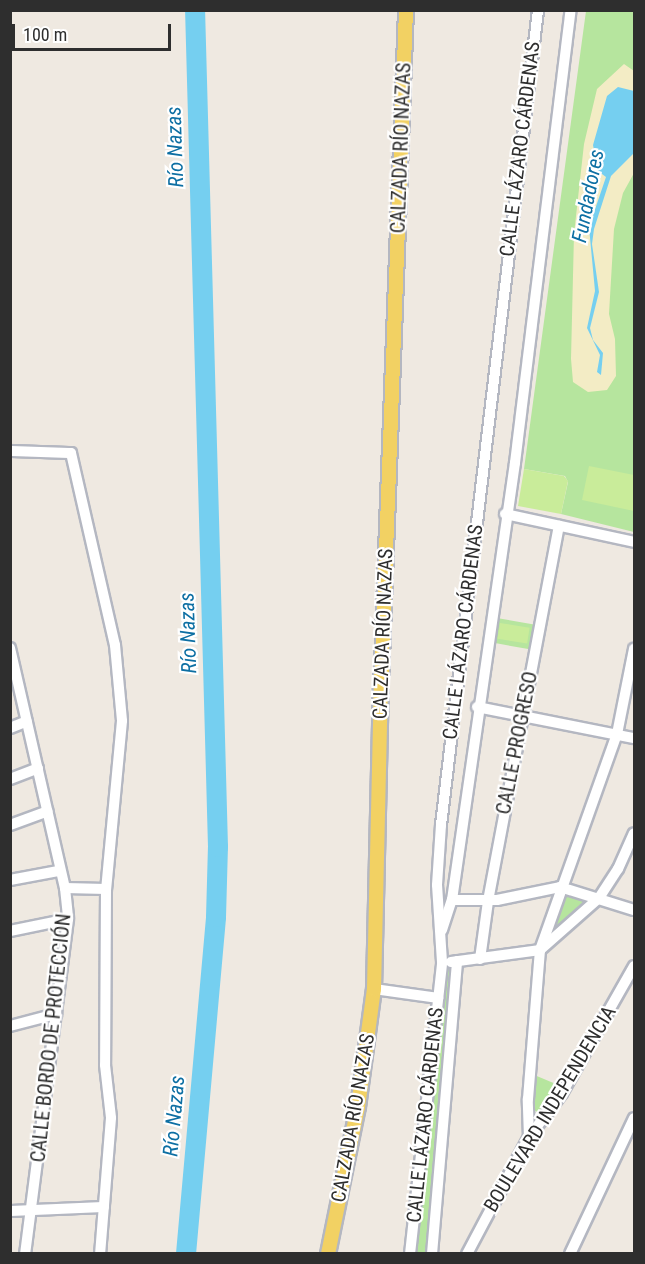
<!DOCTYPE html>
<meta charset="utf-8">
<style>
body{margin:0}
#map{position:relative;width:645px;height:1264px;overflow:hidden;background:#efe9e1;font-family:"Roboto Condensed",sans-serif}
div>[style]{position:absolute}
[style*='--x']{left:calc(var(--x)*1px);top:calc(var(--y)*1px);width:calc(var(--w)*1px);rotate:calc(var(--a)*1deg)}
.green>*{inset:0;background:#b6e59e;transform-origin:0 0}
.sand>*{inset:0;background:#f3ecc5}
.pitch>*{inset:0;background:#c9ec9a;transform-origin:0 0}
.water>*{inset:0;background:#75cff0}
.river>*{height:20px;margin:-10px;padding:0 10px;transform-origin:10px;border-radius:10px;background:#75cff0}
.roads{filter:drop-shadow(2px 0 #b4b7c1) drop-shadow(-2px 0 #b4b7c1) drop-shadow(0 2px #b4b7c1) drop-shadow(0 -2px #b4b7c1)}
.minor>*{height:10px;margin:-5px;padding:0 5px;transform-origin:5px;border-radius:5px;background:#fff}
.major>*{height:14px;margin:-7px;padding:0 7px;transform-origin:7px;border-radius:7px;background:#f2d163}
span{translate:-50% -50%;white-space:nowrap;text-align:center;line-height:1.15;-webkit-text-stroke:4.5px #fff;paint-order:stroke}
.street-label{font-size:20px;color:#2e2e2e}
.water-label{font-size:21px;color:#0d6fa3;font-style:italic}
.frame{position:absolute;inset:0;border:12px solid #2e2e2e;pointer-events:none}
.scale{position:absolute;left:12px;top:24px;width:159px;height:27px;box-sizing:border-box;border:3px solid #2e2e2e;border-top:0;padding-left:8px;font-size:18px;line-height:21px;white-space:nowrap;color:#2e2e2e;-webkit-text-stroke:4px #fff;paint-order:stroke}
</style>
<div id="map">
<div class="green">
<div style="clip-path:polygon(586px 11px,634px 11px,634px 532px,561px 514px,568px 482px,565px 476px,524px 469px)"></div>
<div style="left:491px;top:617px;width:48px;height:25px;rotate:10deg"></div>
<div style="clip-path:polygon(561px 892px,586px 901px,545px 941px)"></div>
<div style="clip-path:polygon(443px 966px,455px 966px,431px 1253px,410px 1254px)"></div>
<div style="clip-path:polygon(532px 1074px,563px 1087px,543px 1115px,530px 1108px)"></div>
</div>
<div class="sand">
<div style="clip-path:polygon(624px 64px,634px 71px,634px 173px,623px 193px,614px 229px,609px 314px,615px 339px,616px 376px,607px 390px,588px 392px,573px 382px,571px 359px,574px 234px,584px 144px,597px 89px)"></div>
</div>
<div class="pitch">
<div style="clip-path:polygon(589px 466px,634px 475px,634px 511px,582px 500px)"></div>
<div style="clip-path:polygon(524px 469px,564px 476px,568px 481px,561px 514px,518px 506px)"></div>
<div style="left:500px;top:623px;width:30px;height:16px;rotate:9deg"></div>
</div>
<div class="water">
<div style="clip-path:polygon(618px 87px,634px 91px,634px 153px,611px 176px,594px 229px,592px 244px,599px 292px,590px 328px,593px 340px,603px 353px,601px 375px,597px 372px,600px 355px,587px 328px,595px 291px,589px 227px,606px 177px,598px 171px,593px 145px,607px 96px)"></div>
</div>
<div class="river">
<div style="--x:186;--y:1254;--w:338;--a:-84.9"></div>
<div style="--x:216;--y:917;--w:70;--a:-88.4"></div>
<div style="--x:218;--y:847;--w:837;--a:-91.57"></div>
</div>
<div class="roads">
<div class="minor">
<div style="--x:10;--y:451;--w:61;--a:1.9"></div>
<div style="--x:71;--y:453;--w:197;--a:77.1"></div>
<div style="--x:115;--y:645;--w:76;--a:84.7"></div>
<div style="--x:122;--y:721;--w:169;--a:95.4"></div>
<div style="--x:106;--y:889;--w:176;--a:90.3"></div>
<div style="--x:105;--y:1065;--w:53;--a:83.5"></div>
<div style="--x:111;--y:1118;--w:136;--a:94.6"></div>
<div style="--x:505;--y:514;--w:132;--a:12.2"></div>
<div style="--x:10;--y:648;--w:246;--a:77.1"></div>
<div style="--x:65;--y:888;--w:31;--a:84"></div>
<div style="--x:68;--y:919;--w:338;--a:97.3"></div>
<div style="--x:477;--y:707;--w:160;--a:11.2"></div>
<div style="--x:10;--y:728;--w:18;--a:-22"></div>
<div style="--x:10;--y:779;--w:30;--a:-21"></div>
<div style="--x:10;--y:825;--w:40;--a:-20.2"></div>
<div style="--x:10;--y:880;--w:49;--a:-10.6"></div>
<div style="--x:65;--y:888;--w:41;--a:1.4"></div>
<div style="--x:452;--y:900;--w:45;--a:0"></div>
<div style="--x:497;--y:900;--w:64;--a:-11.7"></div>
<div style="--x:560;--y:887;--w:77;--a:17.3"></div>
<div style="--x:442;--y:930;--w:32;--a:-72"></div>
<div style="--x:452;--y:900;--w:442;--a:-81.8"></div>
<div style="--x:515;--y:463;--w:456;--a:-83"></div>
<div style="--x:10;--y:931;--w:59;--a:-11.7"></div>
<div style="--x:480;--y:959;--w:59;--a:-82.1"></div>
<div style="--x:488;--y:901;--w:382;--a:-79.3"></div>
<div style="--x:451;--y:962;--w:90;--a:-7.7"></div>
<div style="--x:540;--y:950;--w:79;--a:-41.4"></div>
<div style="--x:599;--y:898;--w:35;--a:-57"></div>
<div style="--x:618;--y:869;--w:39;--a:-66"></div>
<div style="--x:374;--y:989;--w:65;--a:8"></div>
<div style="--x:10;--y:1026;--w:48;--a:-14.6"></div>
<div style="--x:529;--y:1137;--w:38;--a:-92"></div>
<div style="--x:528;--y:1099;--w:149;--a:-85.4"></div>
<div style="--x:540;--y:950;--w:229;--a:-70.4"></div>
<div style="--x:617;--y:734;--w:87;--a:-78.7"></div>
<div style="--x:10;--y:1211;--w:94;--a:-2.4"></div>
<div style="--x:410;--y:1254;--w:294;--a:-83.7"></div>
<div style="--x:442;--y:962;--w:77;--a:-93.7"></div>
<div style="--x:437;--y:885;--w:60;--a:-86.2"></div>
<div style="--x:441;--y:825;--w:821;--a:-83.21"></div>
<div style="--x:432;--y:1254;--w:294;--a:-85.1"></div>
<div style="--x:467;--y:1254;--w:132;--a:-62.1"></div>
<div style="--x:529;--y:1137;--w:55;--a:-53.1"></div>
<div style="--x:562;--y:1093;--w:146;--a:-60.4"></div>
<div style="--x:570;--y:1254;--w:150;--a:-64.8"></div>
</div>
<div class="major">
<div style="--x:328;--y:1254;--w:150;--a:-78.5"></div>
<div style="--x:358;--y:1107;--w:119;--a:-82.3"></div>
<div style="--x:374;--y:989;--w:301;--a:-88.7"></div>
<div style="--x:381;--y:688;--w:678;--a:-87.89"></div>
</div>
</div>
<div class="street-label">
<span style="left:401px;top:148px;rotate:-88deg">CALZADA RÍO NAZAS</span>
<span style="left:520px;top:149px;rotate:-83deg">CALLE LÁZARO CÁRDENAS</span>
<span style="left:463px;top:632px;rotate:-83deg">CALLE LÁZARO CÁRDENAS</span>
<span style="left:383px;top:634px;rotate:-88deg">CALZADA RÍO NAZAS</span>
<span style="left:517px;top:743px;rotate:-79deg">CALLE PROGRESO</span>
<span style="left:51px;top:1038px;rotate:-84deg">CALLE BORDO DE PROTECCIÓN</span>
<span style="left:550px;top:1109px;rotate:-59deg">BOULEVARD INDEPENDENCIA</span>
<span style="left:425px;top:1115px;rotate:-84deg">CALLE LÁZARO CÁRDENAS</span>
<span style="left:353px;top:1118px;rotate:-80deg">CALZADA RÍO NAZAS</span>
</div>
<div class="water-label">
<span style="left:175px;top:147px;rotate:-92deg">Río Nazas</span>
<span style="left:588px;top:196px;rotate:-79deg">Fundadores</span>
<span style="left:188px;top:633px;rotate:-92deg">Río Nazas</span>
<span style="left:174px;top:1116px;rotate:-85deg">Río Nazas</span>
</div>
<div class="frame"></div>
<div class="scale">100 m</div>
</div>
